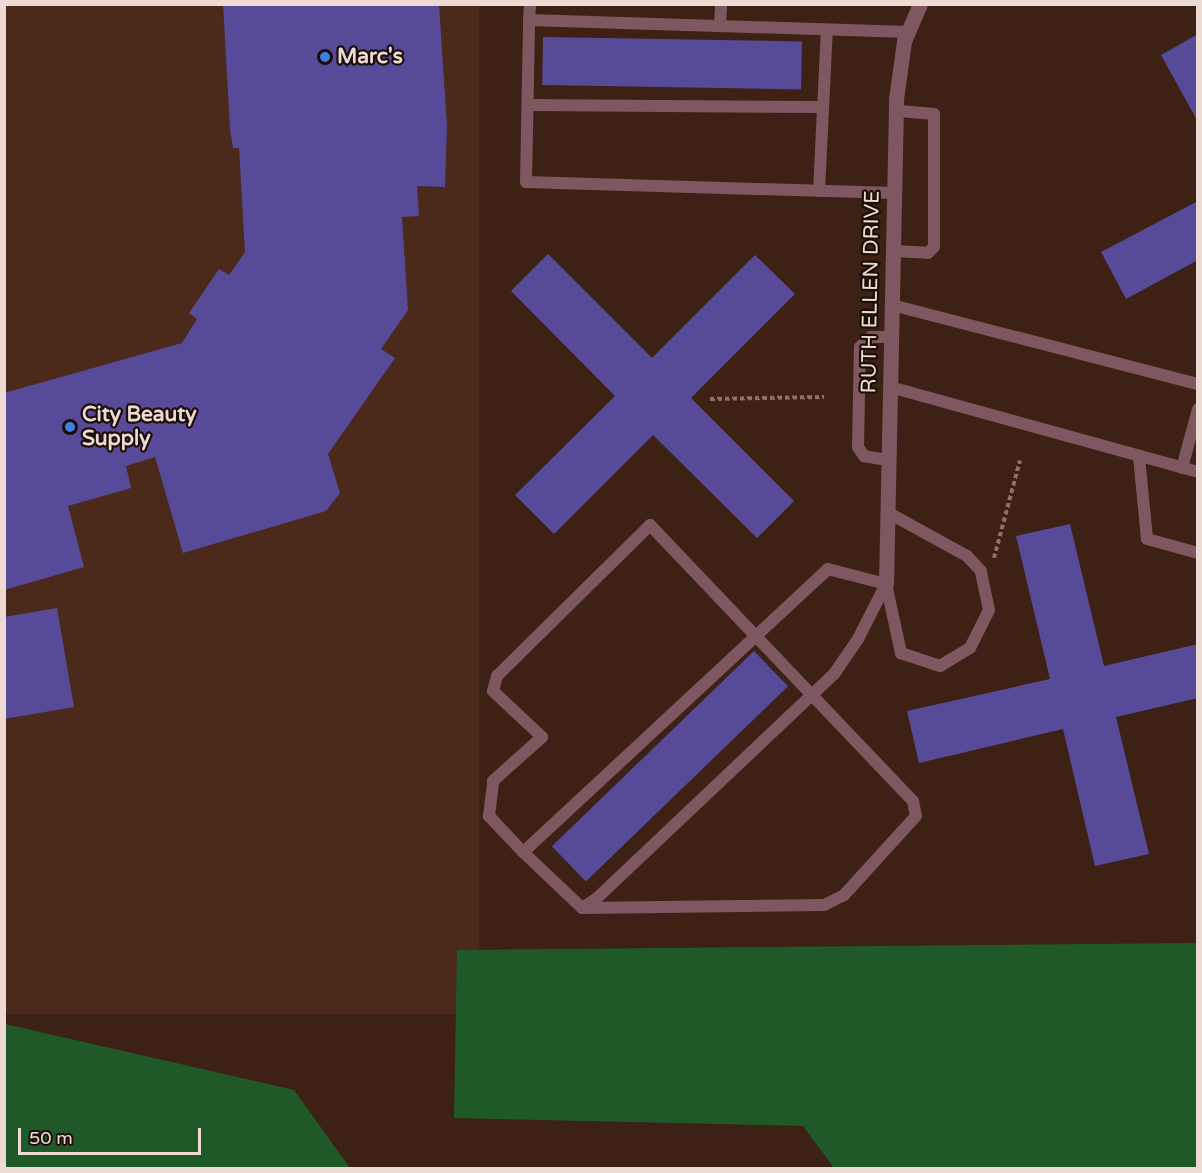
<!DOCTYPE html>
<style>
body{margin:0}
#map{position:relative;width:1202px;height:1173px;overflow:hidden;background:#3d2115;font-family:"Varela Round",sans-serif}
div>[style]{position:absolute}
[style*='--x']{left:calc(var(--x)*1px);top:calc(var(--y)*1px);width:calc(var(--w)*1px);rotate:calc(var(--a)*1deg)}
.built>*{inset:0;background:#4b2a1b;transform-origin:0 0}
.green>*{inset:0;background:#205928}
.building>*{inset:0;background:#574a98;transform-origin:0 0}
.path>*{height:4px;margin-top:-2px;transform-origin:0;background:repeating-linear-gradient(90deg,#8a7267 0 4.5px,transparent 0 7.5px)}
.lane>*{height:12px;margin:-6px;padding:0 6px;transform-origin:6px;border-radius:6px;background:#7f5760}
.street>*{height:15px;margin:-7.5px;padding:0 7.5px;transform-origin:7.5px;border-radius:7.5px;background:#7f5760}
.dots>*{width:16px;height:16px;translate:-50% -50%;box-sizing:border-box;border:3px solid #1b0e09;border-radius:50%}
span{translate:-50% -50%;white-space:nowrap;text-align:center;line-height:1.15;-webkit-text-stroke:4.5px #1b0e09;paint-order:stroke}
.poi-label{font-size:21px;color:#eddad2;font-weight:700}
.left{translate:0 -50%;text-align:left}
.street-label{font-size:21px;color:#eddad2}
.frame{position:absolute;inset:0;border:6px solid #eddad2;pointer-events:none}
.scale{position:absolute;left:18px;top:1128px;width:183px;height:27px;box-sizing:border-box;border:3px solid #eddad2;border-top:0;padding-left:8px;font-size:18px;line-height:21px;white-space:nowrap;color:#eddad2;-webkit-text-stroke:4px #1b0e09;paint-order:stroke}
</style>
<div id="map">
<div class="built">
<div style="left:4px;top:5px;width:475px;height:1009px"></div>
</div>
<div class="green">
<div style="clip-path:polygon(1197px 943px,1197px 1168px,834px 1168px,803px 1126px,454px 1118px,457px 950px)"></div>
<div style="clip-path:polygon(5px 1024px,294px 1090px,350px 1168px,5px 1168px)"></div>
</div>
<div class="building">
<div style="clip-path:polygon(223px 4px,439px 4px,447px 126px,445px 187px,417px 186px,419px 216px,402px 217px,408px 310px,381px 349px,395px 358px,328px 454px,340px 493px,326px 511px,183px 553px,155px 457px,126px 466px,131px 488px,68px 506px,84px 567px,4px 590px,4px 393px,182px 343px,197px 319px,189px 313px,219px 269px,229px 275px,245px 252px,239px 148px,233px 148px,230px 129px)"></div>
<div style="clip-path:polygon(1198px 34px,1198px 122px,1161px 55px)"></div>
<div style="left:543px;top:37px;width:259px;height:48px;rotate:1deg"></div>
<div style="clip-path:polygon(1198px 201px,1198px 260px,1126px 299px,1101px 252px)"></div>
<div style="clip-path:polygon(548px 254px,652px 358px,755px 255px,795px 294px,691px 398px,794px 501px,757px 538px,653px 435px,554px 534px,515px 495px,615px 396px,511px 291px)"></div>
<div style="clip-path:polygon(1070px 524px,1104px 666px,1198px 644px,1198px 698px,1116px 717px,1149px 854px,1095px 866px,1063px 729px,919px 763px,907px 711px,1050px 679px,1016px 536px)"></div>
<div style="clip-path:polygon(57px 608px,74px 707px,4px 719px,4px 617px)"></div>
<div style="left:754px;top:651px;width:49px;height:281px;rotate:46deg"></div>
</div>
<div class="path">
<div style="--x:710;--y:399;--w:114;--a:-1"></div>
<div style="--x:994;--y:558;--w:101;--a:-75.1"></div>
</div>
<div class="lane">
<div style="--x:529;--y:20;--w:16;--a:-86"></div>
<div style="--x:720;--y:26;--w:22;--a:-87"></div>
<div style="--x:528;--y:105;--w:295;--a:0.4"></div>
<div style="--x:819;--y:191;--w:161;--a:-87.2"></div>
<div style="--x:894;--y:193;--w:368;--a:-178.3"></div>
<div style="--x:526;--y:182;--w:162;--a:-88.9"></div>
<div style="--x:529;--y:20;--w:379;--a:1.8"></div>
<div style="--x:893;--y:251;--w:35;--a:3"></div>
<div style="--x:928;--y:253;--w:8;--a:-45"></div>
<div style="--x:934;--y:247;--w:133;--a:-90"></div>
<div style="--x:934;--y:114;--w:38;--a:-175"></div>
<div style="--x:892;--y:305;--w:316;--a:14.5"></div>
<div style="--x:890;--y:387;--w:320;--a:15.4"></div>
<div style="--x:1139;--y:457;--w:82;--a:84.4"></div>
<div style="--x:1147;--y:539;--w:53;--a:15.4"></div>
<div style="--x:888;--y:460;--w:24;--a:-171"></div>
<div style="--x:864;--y:456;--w:11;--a:-124"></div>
<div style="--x:858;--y:447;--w:100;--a:-88.9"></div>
<div style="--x:860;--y:347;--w:15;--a:-42"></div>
<div style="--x:871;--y:337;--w:20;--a:0"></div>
<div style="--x:1182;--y:468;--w:61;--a:-74.8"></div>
<div style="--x:886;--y:584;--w:60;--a:-165.5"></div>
<div style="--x:828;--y:569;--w:416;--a:137.1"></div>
<div style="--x:523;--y:852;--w:81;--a:43.5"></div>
<div style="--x:582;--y:908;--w:17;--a:-33"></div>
<div style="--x:596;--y:899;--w:328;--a:-43.4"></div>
<div style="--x:834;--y:674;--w:42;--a:-55.6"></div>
<div style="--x:858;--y:639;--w:62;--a:-63"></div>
<div style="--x:886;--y:584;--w:71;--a:77.7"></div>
<div style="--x:901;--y:653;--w:41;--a:18.4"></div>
<div style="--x:940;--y:666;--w:35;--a:-31"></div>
<div style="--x:970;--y:648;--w:42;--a:-63.4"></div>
<div style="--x:989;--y:610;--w:40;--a:-102"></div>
<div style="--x:981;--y:571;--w:21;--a:-133"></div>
<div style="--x:967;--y:556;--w:91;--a:-151.2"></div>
<div style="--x:523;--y:852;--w:50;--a:-133.4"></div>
<div style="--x:489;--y:816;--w:35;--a:-83"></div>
<div style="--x:493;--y:781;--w:66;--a:-41.9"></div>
<div style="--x:542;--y:737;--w:67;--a:-136.8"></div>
<div style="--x:493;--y:691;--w:16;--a:-75"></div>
<div style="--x:497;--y:676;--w:215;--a:-44.6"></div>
<div style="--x:650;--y:525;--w:381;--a:46.4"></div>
<div style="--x:913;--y:801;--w:15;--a:79"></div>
<div style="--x:916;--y:816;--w:107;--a:132.3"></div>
<div style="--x:844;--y:895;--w:22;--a:153"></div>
<div style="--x:824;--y:905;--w:242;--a:179.3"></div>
</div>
<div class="street">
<div style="--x:886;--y:584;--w:485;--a:-88.8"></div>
<div style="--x:896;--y:99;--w:59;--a:-82.1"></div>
<div style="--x:904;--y:41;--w:40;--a:-66.6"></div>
</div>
<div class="dots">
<div style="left:325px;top:57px;background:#3f7fe0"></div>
<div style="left:70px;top:427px;background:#3f7fe0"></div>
</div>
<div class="poi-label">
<span class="left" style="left:337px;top:57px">Marc's</span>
<span class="left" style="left:82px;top:427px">City Beauty<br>Supply</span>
</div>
<div class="street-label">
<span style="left:871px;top:292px;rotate:-89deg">RUTH ELLEN DRIVE</span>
</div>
<div class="frame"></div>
<div class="scale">50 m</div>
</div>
